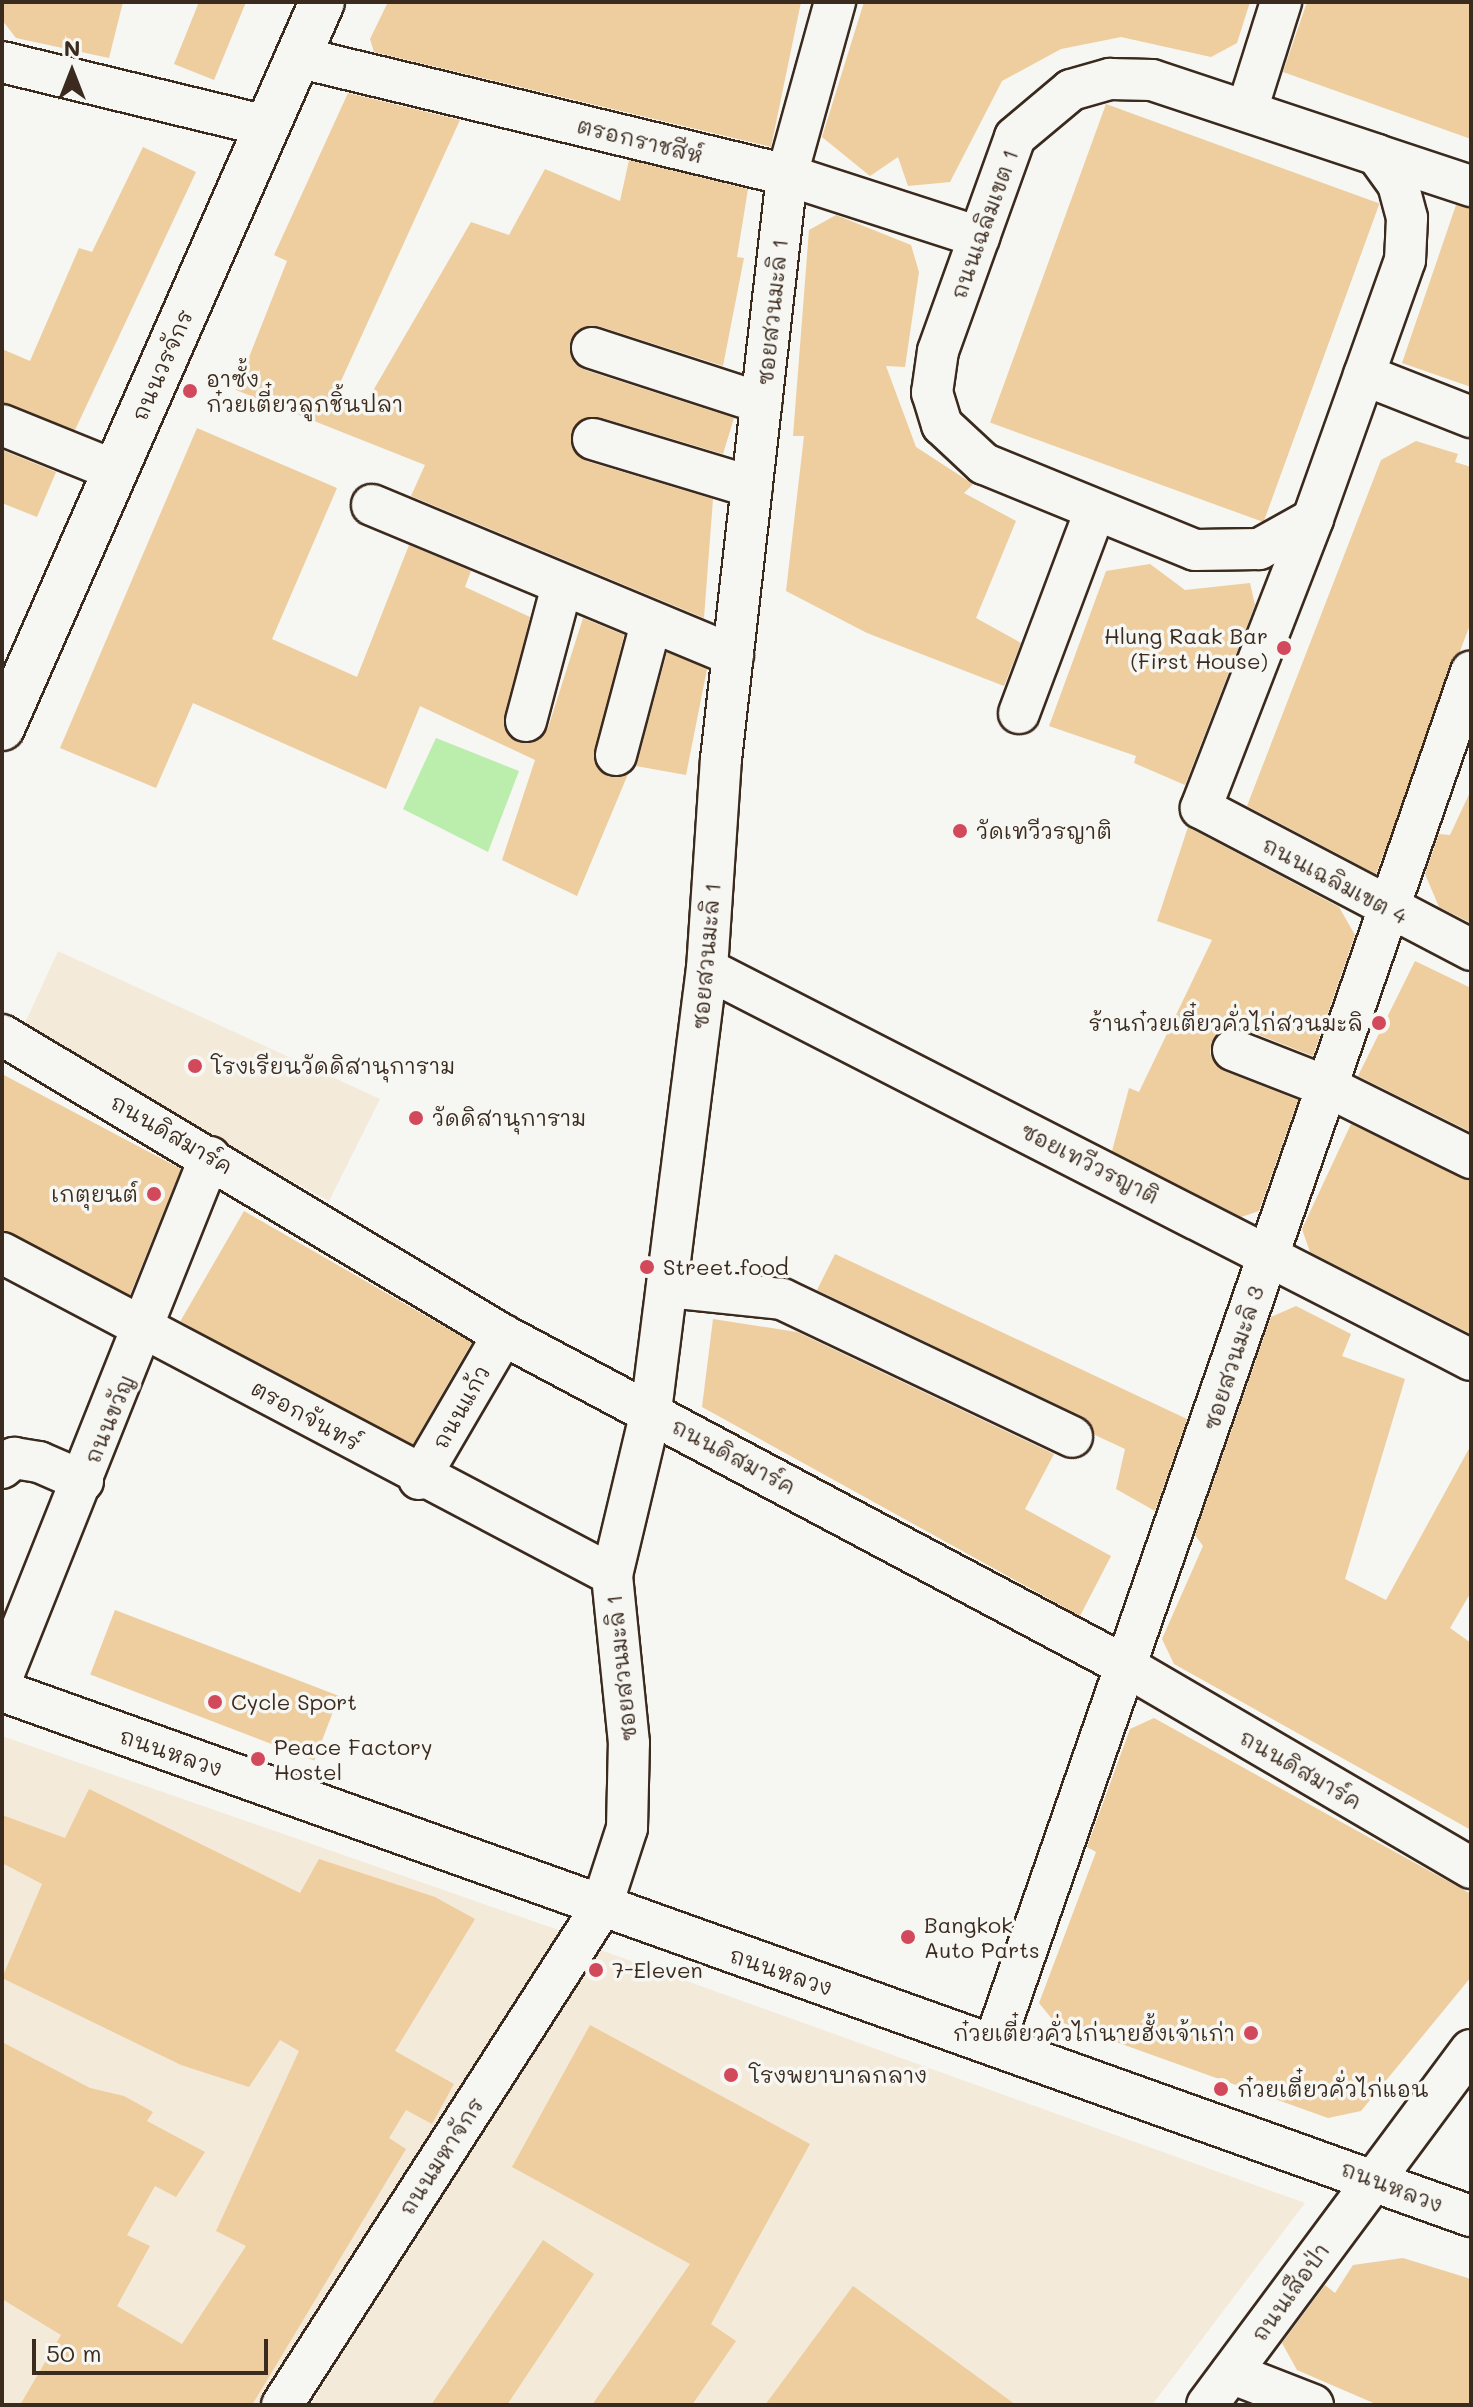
<!DOCTYPE html>
<meta charset="utf-8">
<style>
body{margin:0}
#map{position:relative;width:1473px;height:2407px;overflow:hidden;background:#f6f6f2;font-family:Mali,"Playpen Sans Thai",sans-serif}
div>[style]{position:absolute}
[style*='--x']{left:calc(var(--x)*1px);top:calc(var(--y)*1px);width:calc(var(--w)*1px);rotate:calc(var(--a)*1deg)}
.built>*{inset:0;background:#f4ead9}
.green>*{inset:0;background:#bbedad}
.building>*{inset:0;background:#eecd9f;transform-origin:0 0}
.roads{filter:drop-shadow(2px 0 #3b2a1e) drop-shadow(-2px 0 #3b2a1e) drop-shadow(0 2px #3b2a1e) drop-shadow(0 -2px #3b2a1e)}
.minor>*{height:40px;margin:-20px;padding:0 20px;transform-origin:20px;border-radius:20px;background:#f6f6f2}
.major>*{height:44px;margin:-22px;padding:0 22px;transform-origin:22px;border-radius:22px;background:#f6f6f2}
.dots>*{width:22px;height:22px;translate:-50% -50%;box-sizing:border-box;border:4px solid #f6f6f2;border-radius:50%}
span{translate:-50% -50%;white-space:nowrap;text-align:center;line-height:1.15;-webkit-text-stroke:7px #f6f6f2;paint-order:stroke}
.street-label{font-size:22px;color:#3b2a1e}
.poi-label{font-size:22px;color:#3b2a1e}
.left{translate:0 -50%;text-align:left}
.right{translate:-100% -50%;text-align:right}
.frame{position:absolute;inset:0;border:4px solid #3b2a1e;pointer-events:none}
.north{position:absolute;left:32px;top:32px;width:80px;height:80px;-webkit-text-stroke:6px #f6f6f2;paint-order:stroke;rotate:0deg;font-size:22px;font-weight:700;line-height:32px;text-align:center;color:#3b2a1e}
.north::after{content:'';display:block;margin:auto;width:28px;height:36px;background:#3b2a1e;clip-path:polygon(50% 0,100% 100%,50% 72%,0 100%)}
.scale{position:absolute;left:32px;top:2339px;width:236px;height:36px;box-sizing:border-box;border:4px solid #3b2a1e;border-top:0;padding-left:10px;font-size:24px;line-height:28px;white-space:nowrap;color:#3b2a1e;-webkit-text-stroke:6px #f6f6f2;paint-order:stroke}
</style>
<div id="map">
<div class="built">
<div style="clip-path:polygon(58px 951px,380px 1099px,329px 1201px,20px 1034px)"></div>
<div style="clip-path:polygon(2px 1736px,567px 1933px,279px 2405px,2px 2405px)"></div>
<div style="clip-path:polygon(592px 1947px,1305px 2203px,1152px 2405px,310px 2405px)"></div>
</div>
<div class="green">
<div style="clip-path:polygon(436px 738px,519px 771px,488px 852px,403px 809px)"></div>
</div>
<div class="building">
<div style="clip-path:polygon(2px 2px,123px 2px,109px 58px,16px 38px,2px 20px)"></div>
<div style="clip-path:polygon(199px 2px,246px 2px,214px 80px,174px 64px)"></div>
<div style="clip-path:polygon(388px 2px,801px 2px,771px 147px,374px 52px,370px 39px)"></div>
<div style="clip-path:polygon(864px 2px,1250px 2px,1237px 43px,1211px 57px,1121px 37px,1061px 49px,1002px 81px,950px 182px,908px 186px,898px 157px,870px 176px,822px 137px)"></div>
<div style="clip-path:polygon(1307px 2px,1471px 2px,1471px 139px,1283px 72px)"></div>
<div style="clip-path:polygon(348px 93px,460px 120px,335px 394px,363px 408px,471px 222px,509px 235px,545px 169px,620px 201px,629px 160px,748px 189px,737px 257px,744px 258px,723px 366px,598px 326px,577px 330px,570px 342px,574px 363px,585px 370px,734px 418px,723px 454px,599px 417px,578px 422px,571px 433px,586px 461px,713px 499px,704px 618px,411px 496px,425px 465px,236px 390px,287px 261px,274px 255px)"></div>
<div style="left:1106px;top:104px;width:291px;height:339px;rotate:20deg"></div>
<div style="clip-path:polygon(143px 147px,196px 172px,75px 430px,2px 403px,2px 349px,30px 361px,79px 248px,92px 252px)"></div>
<div style="clip-path:polygon(1456px 205px,1471px 208px,1471px 387px,1402px 363px)"></div>
<div style="clip-path:polygon(836px 215px,911px 245px,919px 272px,905px 367px,886px 366px,916px 447px,973px 484px,964px 493px,1016px 521px,976px 618px,1021px 643px,1004px 686px,867px 633px,786px 591px,804px 436px,793px 436px,809px 230px)"></div>
<div style="clip-path:polygon(197px 428px,337px 488px,272px 639px,357px 677px,409px 545px,471px 571px,465px 587px,530px 617px,504px 726px,510px 738px,531px 743px,548px 728px,583px 618px,624px 635px,594px 760px,609px 777px,628px 774px,577px 896px,502px 860px,535px 760px,420px 706px,386px 789px,193px 703px,156px 788px,60px 748px)"></div>
<div style="clip-path:polygon(1416px 441px,1458px 454px,1455px 462px,1471px 467px,1471px 622px,1376px 874px,1247px 806px,1381px 460px)"></div>
<div style="clip-path:polygon(2px 450px,56px 472px,37px 517px,2px 503px)"></div>
<div style="clip-path:polygon(1150px 564px,1185px 590px,1250px 583px,1255px 605px,1185px 785px,1134px 763px,1136px 756px,1049px 726px,1106px 571px)"></div>
<div style="clip-path:polygon(667px 652px,707px 669px,686px 775px,636px 766px)"></div>
<div style="clip-path:polygon(1471px 790px,1471px 923px,1439px 907px,1425px 874px,1439px 834px,1450px 835px)"></div>
<div style="clip-path:polygon(1188px 827px,1339px 907px,1355px 935px,1313px 1056px,1241px 1028px,1212px 1041px,1210px 1054px,1224px 1071px,1298px 1100px,1259px 1211px,1241px 1217px,1112px 1151px,1129px 1088px,1139px 1092px,1212px 940px,1157px 921px)"></div>
<div style="clip-path:polygon(1415px 961px,1471px 988px,1471px 1132px,1358px 1076px)"></div>
<div style="clip-path:polygon(2px 1074px,181px 1169px,130px 1295px,2px 1230px)"></div>
<div style="clip-path:polygon(1351px 1124px,1471px 1181px,1471px 1334px,1310px 1252px,1302px 1229px)"></div>
<div style="left:244px;top:1211px;width:263px;height:127px;rotate:30deg"></div>
<div style="clip-path:polygon(835px 1254px,1187px 1419px,1155px 1511px,1116px 1489px,1125px 1449px,1095px 1435px,1083px 1417px,817px 1290px)"></div>
<div style="clip-path:polygon(1296px 1306px,1351px 1334px,1342px 1356px,1405px 1379px,1345px 1579px,1386px 1600px,1471px 1445px,1471px 1592px,1450px 1628px,1471px 1643px,1471px 1830px,1174px 1664px,1162px 1639px,1203px 1546px,1195px 1535px,1271px 1317px)"></div>
<div style="clip-path:polygon(713px 1319px,797px 1332px,1054px 1454px,1025px 1509px,1111px 1556px,1080px 1616px,702px 1407px)"></div>
<div style="left:115px;top:1610px;width:240px;height:69px;rotate:21deg"></div>
<div style="clip-path:polygon(1154px 1718px,1471px 1894px,1471px 1977px,1361px 2111px,1328px 2118px,1052px 2019px,1039px 2003px,1096px 1852px,1087px 1847px,1130px 1729px)"></div>
<div style="clip-path:polygon(89px 1789px,300px 1893px,319px 1859px,435px 1897px,475px 1919px,395px 2051px,454px 2084px,432px 2124px,406px 2110px,389px 2138px,406px 2149px,252px 2405px,20px 2405px,61px 2335px,2px 2299px,2px 2042px,90px 2088px,124px 2096px,153px 2112px,147px 2121px,205px 2152px,176px 2197px,155px 2186px,127px 2235px,150px 2246px,117px 2306px,182px 2344px,246px 2246px,216px 2231px,299px 2051px,280px 2040px,249px 2087px,181px 2065px,2px 1978px,42px 1884px,2px 1863px,2px 1815px,65px 1838px)"></div>
<div style="clip-path:polygon(590px 2025px,810px 2144px,711px 2324px,736px 2341px,692px 2405px,592px 2405px,690px 2264px,512px 2167px)"></div>
<div style="clip-path:polygon(543px 2240px,594px 2274px,507px 2405px,431px 2405px)"></div>
<div style="clip-path:polygon(1403px 2258px,1471px 2279px,1471px 2405px,1378px 2405px,1297px 2370px,1282px 2343px,1325px 2285px,1335px 2293px,1353px 2265px)"></div>
<div style="clip-path:polygon(853px 2286px,1016px 2405px,765px 2405px)"></div>
</div>
<div class="roads">
<div class="minor">
<div style="--x:297;--y:57;--w:504;--a:13.54"></div>
<div style="--x:787;--y:175;--w:202;--a:17.9"></div>
<div style="--x:2;--y:62;--w:272;--a:13.6"></div>
<div style="--x:1247;--y:110;--w:113;--a:-72.5"></div>
<div style="--x:1377;--y:155;--w:99;--a:18.3"></div>
<div style="--x:592;--y:348;--w:178;--a:18"></div>
<div style="--x:1364;--y:375;--w:115;--a:21.4"></div>
<div style="--x:2;--y:425;--w:123;--a:22"></div>
<div style="--x:593;--y:439;--w:166;--a:16.8"></div>
<div style="--x:372;--y:505;--w:391;--a:22.6"></div>
<div style="--x:1313;--y:519;--w:62;--a:150.9"></div>
<div style="--x:1259;--y:549;--w:64;--a:179.1"></div>
<div style="--x:1195;--y:550;--w:228;--a:-157.8"></div>
<div style="--x:984;--y:464;--w:57;--a:-137.1"></div>
<div style="--x:942;--y:425;--w:34;--a:-107"></div>
<div style="--x:932;--y:393;--w:42;--a:-81.9"></div>
<div style="--x:938;--y:351;--w:227;--a:-70.2"></div>
<div style="--x:1015;--y:137;--w:73;--a:-40"></div>
<div style="--x:1071;--y:90;--w:41;--a:-15.8"></div>
<div style="--x:1110;--y:79;--w:42;--a:1.4"></div>
<div style="--x:1152;--y:80;--w:237;--a:18.4"></div>
<div style="--x:1377;--y:155;--w:36;--a:54"></div>
<div style="--x:1398;--y:184;--w:35;--a:75"></div>
<div style="--x:1407;--y:218;--w:42;--a:92.7"></div>
<div style="--x:1405;--y:260;--w:275;--a:109.6"></div>
<div style="--x:1313;--y:519;--w:310;--a:111.2"></div>
<div style="--x:1201;--y:808;--w:305;--a:27.7"></div>
<div style="--x:1019;--y:713;--w:216;--a:-69.4"></div>
<div style="--x:526;--y:721;--w:140;--a:-75.1"></div>
<div style="--x:616;--y:755;--w:137;--a:-75.1"></div>
<div style="--x:707;--y:969;--w:858;--a:27.1"></div>
<div style="--x:2;--y:1035;--w:584;--a:30.91"></div>
<div style="--x:503;--y:1335;--w:703;--a:27.99"></div>
<div style="--x:1124;--y:1665;--w:402;--a:30.3"></div>
<div style="--x:1233;--y:1050;--w:102;--a:21.3"></div>
<div style="--x:1328;--y:1087;--w:160;--a:26.4"></div>
<div style="--x:2;--y:1253;--w:690;--a:27.83"></div>
<div style="--x:667;--y:1287;--w:116;--a:6"></div>
<div style="--x:782;--y:1299;--w:321;--a:25.4"></div>
<div style="--x:2;--y:1468;--w:16;--a:-40"></div>
<div style="--x:14;--y:1458;--w:25;--a:9"></div>
<div style="--x:39;--y:1462;--w:48;--a:23.4"></div>
<div style="--x:419;--y:1479;--w:167;--a:-59.7"></div>
<div style="--x:2;--y:1678;--w:561;--a:-68.24"></div>
<div style="--x:2;--y:1691;--w:1560;--a:19.67"></div>
<div style="--x:994;--y:2044;--w:1453;--a:-70.83"></div>
<div style="--x:1231;--y:2373;--w:88;--a:21.3"></div>
<div style="--x:282;--y:2405;--w:591;--a:-57.31"></div>
<div style="--x:601;--y:1908;--w:84;--a:-72"></div>
<div style="--x:627;--y:1828;--w:85;--a:-88.7"></div>
<div style="--x:629;--y:1743;--w:169;--a:-95.8"></div>
<div style="--x:612;--y:1575;--w:169;--a:-76.6"></div>
<div style="--x:651;--y:1411;--w:446;--a:-82.8"></div>
<div style="--x:707;--y:969;--w:210;--a:-86.2"></div>
<div style="--x:721;--y:759;--w:588;--a:-83.55"></div>
<div style="--x:787;--y:175;--w:180;--a:-74.5"></div>
<div style="--x:1207;--y:2405;--w:442;--a:-53.4"></div>
</div>
<div class="major">
<div style="--x:2;--y:728;--w:793;--a:-66.21"></div>
</div>
</div>
<div class="dots">
<div style="left:190px;top:391px;background:#d1495b"></div>
<div style="left:1284px;top:648px;background:#d1495b"></div>
<div style="left:960px;top:831px;background:#d1495b"></div>
<div style="left:1379px;top:1023px;background:#d1495b"></div>
<div style="left:195px;top:1066px;background:#d1495b"></div>
<div style="left:416px;top:1118px;background:#d1495b"></div>
<div style="left:154px;top:1194px;background:#d1495b"></div>
<div style="left:647px;top:1267px;background:#d1495b"></div>
<div style="left:215px;top:1702px;background:#d1495b"></div>
<div style="left:258px;top:1759px;background:#d1495b"></div>
<div style="left:908px;top:1937px;background:#d1495b"></div>
<div style="left:596px;top:1970px;background:#d1495b"></div>
<div style="left:1251px;top:2033px;background:#d1495b"></div>
<div style="left:731px;top:2075px;background:#d1495b"></div>
<div style="left:1221px;top:2089px;background:#d1495b"></div>
</div>
<div class="street-label">
<span style="left:640px;top:140px;rotate:14deg">ตรอกราชสีห์</span>
<span style="left:984px;top:224px;rotate:-70deg">ถนนเฉลิมเขต 1</span>
<span style="left:772px;top:312px;rotate:-84deg">ซอยสวนมะลิ 1</span>
<span style="left:162px;top:365px;rotate:-66deg">ถนนวรจักร</span>
<span style="left:1335px;top:880px;rotate:28deg">ถนนเฉลิมเขต 4</span>
<span style="left:706px;top:956px;rotate:-85deg">ซอยสวนมะลิ 1</span>
<span style="left:172px;top:1134px;rotate:30deg">ถนนดิสมาร์ค</span>
<span style="left:1090px;top:1163px;rotate:27deg">ซอยเทวีวรญาติ</span>
<span style="left:1233px;top:1358px;rotate:-72deg">ซอยสวนมะลิ 3</span>
<span style="left:461px;top:1407px;rotate:-60deg">ถนนแก้ว</span>
<span style="left:306px;top:1415px;rotate:29deg">ตรอกจันทร์</span>
<span style="left:109px;top:1419px;rotate:-67deg">ถนนขวัญ</span>
<span style="left:734px;top:1456px;rotate:28deg">ถนนดิสมาร์ค</span>
<span style="left:621px;top:1668px;rotate:-96deg">ซอยสวนมะลิ 1</span>
<span style="left:171px;top:1752px;rotate:19deg">ถนนหลวง</span>
<span style="left:1301px;top:1769px;rotate:30deg">ถนนดิสมาร์ค</span>
<span style="left:781px;top:1971px;rotate:19deg">ถนนหลวง</span>
<span style="left:441px;top:2156px;rotate:-57deg">ถนนมหาจักร</span>
<span style="left:1392px;top:2186px;rotate:21deg">ถนนหลวง</span>
<span style="left:1290px;top:2292px;rotate:-54deg">ถนนเสือป่า</span>
</div>
<div class="poi-label">
<span class="left" style="left:206px;top:391px">อาซั้ง<br>ก๋วยเตี๋ยวลูกชิ้นปลา</span>
<span class="right" style="left:1268px;top:648px">Hlung Raak Bar<br>(First House)</span>
<span class="left" style="left:976px;top:831px">วัดเทวีวรญาติ</span>
<span class="right" style="left:1363px;top:1023px">ร้านก๋วยเตี๋ยวคั่วไก่สวนมะลิ</span>
<span class="left" style="left:211px;top:1066px">โรงเรียนวัดดิสานุการาม</span>
<span class="left" style="left:432px;top:1118px">วัดดิสานุการาม</span>
<span class="right" style="left:138px;top:1194px">เกตุยนต์</span>
<span class="left" style="left:663px;top:1267px">Street food</span>
<span class="left" style="left:231px;top:1702px">Cycle Sport</span>
<span class="left" style="left:274px;top:1759px">Peace Factory<br>Hostel</span>
<span class="left" style="left:924px;top:1937px">Bangkok<br>Auto Parts</span>
<span class="left" style="left:612px;top:1970px">7-Eleven</span>
<span class="right" style="left:1235px;top:2033px">ก๋วยเตี๋ยวคั่วไก่นายฮั้งเจ้าเก่า</span>
<span class="left" style="left:749px;top:2075px">โรงพยาบาลกลาง</span>
<span class="left" style="left:1237px;top:2089px">ก๋วยเตี๋ยวคั่วไก่แอน</span>
</div>
<div class="frame"></div>
<div class="north">N</div>
<div class="scale">50 m</div>
</div>
